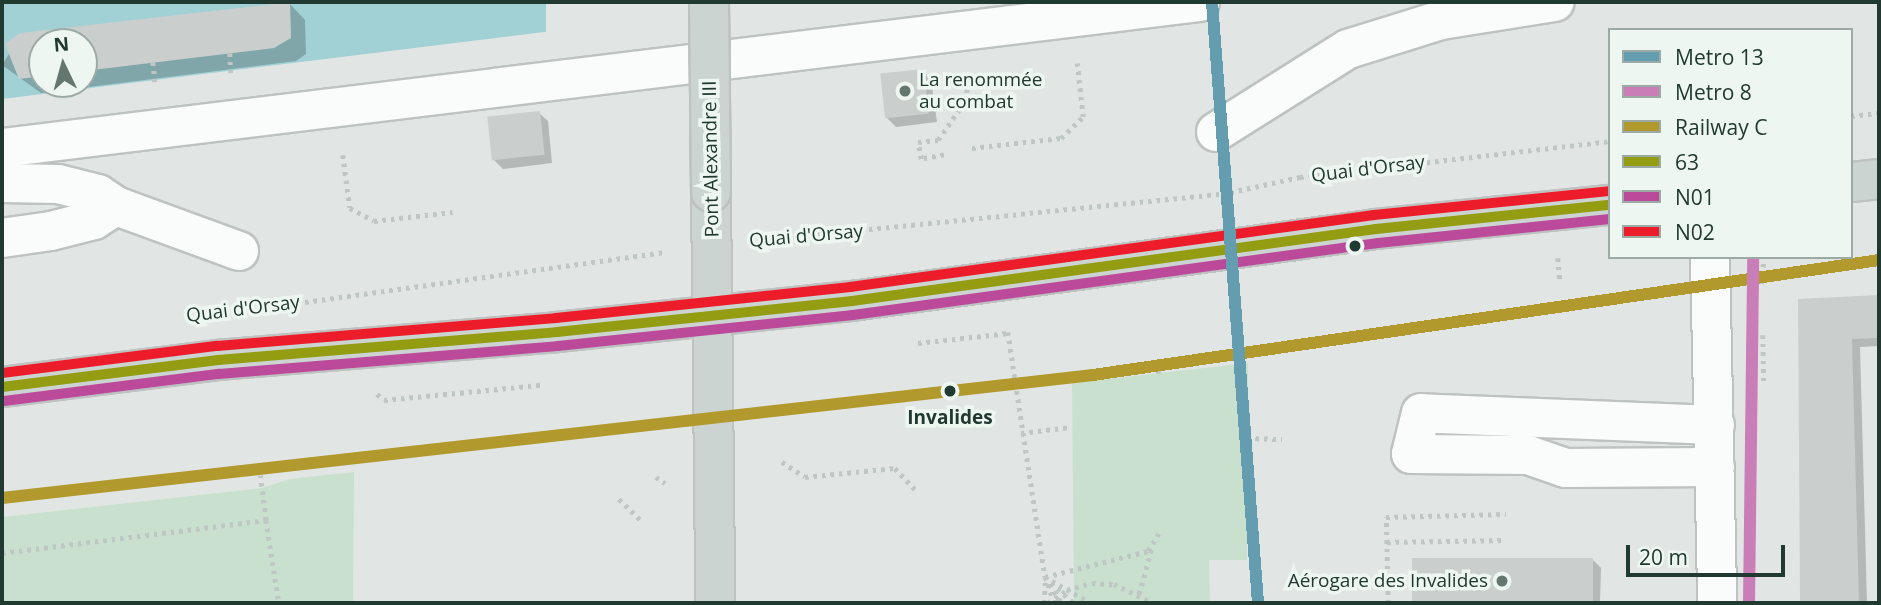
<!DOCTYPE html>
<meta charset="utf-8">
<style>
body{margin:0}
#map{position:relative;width:1881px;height:605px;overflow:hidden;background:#e1e6e4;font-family:"Open Sans",sans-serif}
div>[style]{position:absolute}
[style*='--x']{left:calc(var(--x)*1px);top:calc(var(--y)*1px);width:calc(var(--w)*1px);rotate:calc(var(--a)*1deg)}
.green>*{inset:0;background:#c9e0cf}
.water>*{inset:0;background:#a1d0d5}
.pier>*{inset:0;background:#e1e6e4}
.shadow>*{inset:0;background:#0003}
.building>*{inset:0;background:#cacfcd;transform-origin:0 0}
.path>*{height:4.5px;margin-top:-2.25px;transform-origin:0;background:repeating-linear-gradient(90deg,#bec7c4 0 3.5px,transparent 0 8.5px)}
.roads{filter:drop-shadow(2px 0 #bec3c1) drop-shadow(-2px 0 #bec3c1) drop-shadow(0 2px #bec3c1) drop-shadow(0 -2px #bec3c1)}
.minor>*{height:38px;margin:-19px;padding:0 19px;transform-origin:19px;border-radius:19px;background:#fafbfb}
.major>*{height:38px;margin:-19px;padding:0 19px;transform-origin:19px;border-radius:19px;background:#ccd4d1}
.bridges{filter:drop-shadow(2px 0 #bbc3c1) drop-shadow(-2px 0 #bbc3c1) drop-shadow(0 2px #bbc3c1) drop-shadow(0 -2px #bbc3c1)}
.major-bridge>*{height:38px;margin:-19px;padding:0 19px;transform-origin:19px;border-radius:19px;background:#ccd4d1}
.bus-1>*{height:10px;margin:-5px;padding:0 5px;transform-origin:5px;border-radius:5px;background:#949c11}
.bus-2>*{height:10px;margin:-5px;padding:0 5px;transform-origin:5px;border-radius:5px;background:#bb4a9b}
.bus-3>*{height:10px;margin:-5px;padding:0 5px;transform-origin:5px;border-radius:5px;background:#ed1c2a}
.rail-1>*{height:12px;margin:-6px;padding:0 6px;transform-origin:6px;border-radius:6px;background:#b1992e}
.metro-1>*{height:12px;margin:-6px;padding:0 6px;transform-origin:6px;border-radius:6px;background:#659db0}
.metro-2>*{height:12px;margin:-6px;padding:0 6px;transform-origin:6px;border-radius:6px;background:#c97eb7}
.dots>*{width:19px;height:19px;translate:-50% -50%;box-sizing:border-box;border:4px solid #eef6f2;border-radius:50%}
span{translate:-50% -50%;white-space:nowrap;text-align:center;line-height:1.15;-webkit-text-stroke:7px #eef6f2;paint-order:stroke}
.poi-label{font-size:19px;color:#203931}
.left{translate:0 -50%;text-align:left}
.right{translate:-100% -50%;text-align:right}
.street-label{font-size:19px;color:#203931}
.stop-label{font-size:19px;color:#203931;font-weight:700}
.frame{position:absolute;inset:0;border:4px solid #203931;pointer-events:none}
.legend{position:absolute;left:1608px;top:28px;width:245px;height:231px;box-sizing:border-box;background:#eef6f2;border:2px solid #9caaa5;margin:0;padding:9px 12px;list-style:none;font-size:21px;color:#203931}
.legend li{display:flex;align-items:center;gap:14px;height:35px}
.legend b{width:35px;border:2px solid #9caaa5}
.north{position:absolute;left:28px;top:28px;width:70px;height:70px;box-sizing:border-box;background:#eef6f2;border:2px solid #9caaa5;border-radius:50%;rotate:355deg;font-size:19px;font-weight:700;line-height:28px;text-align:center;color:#203931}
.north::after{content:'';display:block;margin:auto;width:24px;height:32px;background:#647670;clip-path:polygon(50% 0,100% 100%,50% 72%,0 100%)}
.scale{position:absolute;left:1626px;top:545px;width:159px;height:32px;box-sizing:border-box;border:4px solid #203931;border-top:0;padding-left:9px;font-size:21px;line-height:24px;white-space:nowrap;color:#203931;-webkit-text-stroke:5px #eef6f2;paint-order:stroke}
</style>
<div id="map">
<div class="green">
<div style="clip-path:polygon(1248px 363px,1247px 560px,1209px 560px,1210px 603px,1074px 603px,1072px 383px)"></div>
<div style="clip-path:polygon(354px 472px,353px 603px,2px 603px,2px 517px,262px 488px,290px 479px)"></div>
</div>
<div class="water">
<div style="clip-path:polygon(evenodd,2px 2px,787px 2px,2px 99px,2px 2px,42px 42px,84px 42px,84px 84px,42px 84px,42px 42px)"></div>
</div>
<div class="pier">
<div style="clip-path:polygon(546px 2px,791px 2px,546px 35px)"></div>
</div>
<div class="shadow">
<div style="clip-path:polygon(evenodd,290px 4px,305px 20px,306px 54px,296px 61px,41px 93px,2px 65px,21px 35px,290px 4px,42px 42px,84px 42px,84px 84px,42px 84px,42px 42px)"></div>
<div style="clip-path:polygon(923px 71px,931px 79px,937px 122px,896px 127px,887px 118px)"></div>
<div style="clip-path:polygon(539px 113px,548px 121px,552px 163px,503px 169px,494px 160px)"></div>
<div style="clip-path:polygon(1879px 297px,1879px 346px,1860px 347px,1867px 603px,1802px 603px,1800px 300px)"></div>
<div style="clip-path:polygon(1592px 559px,1601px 568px,1600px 603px,1412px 603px,1413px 560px)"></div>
</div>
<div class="building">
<div style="clip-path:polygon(290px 2px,291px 38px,274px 48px,84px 71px,84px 42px,42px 42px,42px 76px,19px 79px,5px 44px,20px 33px)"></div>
<div style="left:924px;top:69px;width:45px;height:44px;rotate:84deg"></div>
<div style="left:540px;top:111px;width:44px;height:53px;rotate:84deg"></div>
<div style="clip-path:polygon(1879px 295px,1879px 338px,1852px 339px,1859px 603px,1800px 603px,1798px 299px)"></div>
<div style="left:1593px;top:558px;width:45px;height:181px;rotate:90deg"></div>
</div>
<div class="path">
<div style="--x:230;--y:53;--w:20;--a:87"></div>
<div style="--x:153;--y:62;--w:20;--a:84"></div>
<div style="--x:1851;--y:116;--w:28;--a:-6"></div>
<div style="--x:972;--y:148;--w:90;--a:-6.4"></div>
<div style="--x:1061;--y:138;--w:30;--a:-44"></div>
<div style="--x:1083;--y:117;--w:54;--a:-96.3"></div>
<div style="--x:343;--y:155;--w:53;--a:82.5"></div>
<div style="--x:350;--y:208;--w:27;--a:28"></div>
<div style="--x:374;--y:221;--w:79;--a:-6.6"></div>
<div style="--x:944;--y:155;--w:23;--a:170"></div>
<div style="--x:921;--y:159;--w:17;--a:-100"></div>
<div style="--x:918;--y:142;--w:20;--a:-6"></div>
<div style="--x:938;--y:140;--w:47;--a:-55.3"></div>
<div style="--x:965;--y:101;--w:23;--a:-80"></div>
<div style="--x:759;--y:240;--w:465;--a:-5.7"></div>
<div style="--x:1222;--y:194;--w:80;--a:-12.3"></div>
<div style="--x:1300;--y:177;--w:312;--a:-6.6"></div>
<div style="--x:1558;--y:258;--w:23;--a:85"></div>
<div style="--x:1761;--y:284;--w:27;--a:-84"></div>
<div style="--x:305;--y:302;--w:362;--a:-7.9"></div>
<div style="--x:1008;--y:332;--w:248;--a:81.4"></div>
<div style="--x:1045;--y:577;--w:31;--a:57"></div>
<div style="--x:1763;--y:335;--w:50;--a:88.9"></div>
<div style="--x:918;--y:343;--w:91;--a:-6.3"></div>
<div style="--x:1157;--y:362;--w:12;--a:81"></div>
<div style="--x:377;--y:394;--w:9;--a:41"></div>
<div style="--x:384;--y:400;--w:158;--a:-5.5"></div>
<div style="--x:1021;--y:433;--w:50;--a:-6.8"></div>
<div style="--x:1247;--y:438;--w:35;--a:2"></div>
<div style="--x:782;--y:462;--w:27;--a:33"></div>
<div style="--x:805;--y:477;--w:90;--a:-5.7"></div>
<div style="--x:895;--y:468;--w:33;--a:47"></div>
<div style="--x:656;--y:477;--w:11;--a:34"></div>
<div style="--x:619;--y:499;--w:33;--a:44"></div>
<div style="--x:266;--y:520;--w:84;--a:81.1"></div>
<div style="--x:1387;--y:542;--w:119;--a:-1"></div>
<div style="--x:2;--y:553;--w:266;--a:-7.1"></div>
<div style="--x:266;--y:520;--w:45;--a:-97.6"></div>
<div style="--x:1045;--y:577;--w:106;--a:-14.2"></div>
<div style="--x:1148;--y:551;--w:23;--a:-59"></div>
<div style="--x:1052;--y:581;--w:45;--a:29.4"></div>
<div style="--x:1051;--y:583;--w:30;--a:41"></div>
<div style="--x:1048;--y:584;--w:20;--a:72"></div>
<div style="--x:1139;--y:594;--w:49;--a:-74.5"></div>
<div style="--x:1044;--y:603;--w:21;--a:-87"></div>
<div style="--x:1048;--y:603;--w:23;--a:-34"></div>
<div style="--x:1067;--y:590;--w:26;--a:-16"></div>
<div style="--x:1092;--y:583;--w:22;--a:3"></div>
<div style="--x:1114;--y:584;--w:43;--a:26"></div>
<div style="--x:1388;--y:603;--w:86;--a:-91.3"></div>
<div style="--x:1386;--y:517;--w:120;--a:-1.4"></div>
</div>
<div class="roads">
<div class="minor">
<div style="--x:1216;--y:132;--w:156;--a:-32.2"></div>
<div style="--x:1348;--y:49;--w:97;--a:-17.3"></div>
<div style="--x:1441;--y:20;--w:115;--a:-9"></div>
<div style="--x:2;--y:148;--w:1207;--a:-6.95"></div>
<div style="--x:2;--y:183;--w:56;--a:1"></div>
<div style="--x:58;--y:184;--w:41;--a:14"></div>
<div style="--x:98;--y:194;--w:22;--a:34"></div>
<div style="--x:116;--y:206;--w:26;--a:148"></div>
<div style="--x:94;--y:220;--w:44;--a:165.7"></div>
<div style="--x:51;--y:231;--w:49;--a:171.9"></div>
<div style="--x:116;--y:206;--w:131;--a:20.1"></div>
<div style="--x:1710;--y:257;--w:346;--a:88.8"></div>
<div style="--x:1715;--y:425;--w:294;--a:-177.7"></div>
<div style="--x:1421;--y:413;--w:42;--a:103.7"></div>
<div style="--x:1411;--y:454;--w:117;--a:0.5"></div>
<div style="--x:1528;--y:455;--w:39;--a:19"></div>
<div style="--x:1565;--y:468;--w:150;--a:-0.4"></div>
</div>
<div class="major">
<div style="--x:1851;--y:182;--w:28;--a:-6"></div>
<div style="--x:711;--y:192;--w:411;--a:89.4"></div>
<div style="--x:2;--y:387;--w:218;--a:-7.1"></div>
<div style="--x:218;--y:360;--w:340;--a:-4.7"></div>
<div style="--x:557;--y:332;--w:297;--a:-6"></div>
<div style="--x:852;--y:301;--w:529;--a:-7.82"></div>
<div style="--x:1376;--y:229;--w:235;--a:-5.9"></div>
</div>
</div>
<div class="bridges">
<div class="major-bridge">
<div style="--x:709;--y:2;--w:190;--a:89.4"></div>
</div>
</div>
<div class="bus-1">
<div style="--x:2;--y:387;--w:218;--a:-7.1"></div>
<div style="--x:218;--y:360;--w:340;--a:-4.7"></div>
<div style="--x:557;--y:332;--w:297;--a:-6"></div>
<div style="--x:852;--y:301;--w:529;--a:-7.82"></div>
<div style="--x:1376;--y:229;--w:235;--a:-5.9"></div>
</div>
<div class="bus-2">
<div style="--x:4;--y:401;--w:217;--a:-7.2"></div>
<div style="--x:219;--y:374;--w:340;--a:-4.7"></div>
<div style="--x:558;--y:346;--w:297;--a:-6"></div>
<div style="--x:853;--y:315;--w:530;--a:-7.81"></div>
<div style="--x:1378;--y:243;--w:233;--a:-5.9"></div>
</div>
<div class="bus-3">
<div style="--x:2;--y:373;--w:217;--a:-7.2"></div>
<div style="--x:217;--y:346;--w:340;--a:-4.7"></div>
<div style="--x:556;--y:318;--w:296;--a:-6"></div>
<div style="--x:850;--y:287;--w:529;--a:-7.82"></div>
<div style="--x:1374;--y:215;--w:236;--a:-5.8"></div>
</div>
<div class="rail-1">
<div style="--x:2;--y:498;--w:1098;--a:-6.43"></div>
<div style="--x:1093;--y:375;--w:794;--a:-8.32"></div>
</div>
<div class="metro-1">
<div style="--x:1212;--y:2;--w:603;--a:85.62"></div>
</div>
<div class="metro-2">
<div style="--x:1749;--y:603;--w:346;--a:-89.3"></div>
</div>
<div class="dots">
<div style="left:905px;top:91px;background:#647670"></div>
<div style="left:1355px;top:246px;background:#203931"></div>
<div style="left:950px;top:391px;background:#203931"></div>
<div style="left:1502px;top:581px;background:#647670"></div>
</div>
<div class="poi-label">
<span class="left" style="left:919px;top:91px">La renommée<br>au combat</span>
<span class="right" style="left:1488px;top:581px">Aérogare des Invalides</span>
</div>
<div class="street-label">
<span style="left:711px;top:159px;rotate:-91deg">Pont Alexandre III</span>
<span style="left:1368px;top:169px;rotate:-7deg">Quai d'Orsay</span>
<span style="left:806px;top:236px;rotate:-5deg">Quai d'Orsay</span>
<span style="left:243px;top:309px;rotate:-7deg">Quai d'Orsay</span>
</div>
<div class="stop-label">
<span style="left:950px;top:418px">Invalides</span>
</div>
<div class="frame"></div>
<ul class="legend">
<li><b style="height:9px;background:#659db0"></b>Metro 13</li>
<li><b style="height:9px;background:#c97eb7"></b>Metro 8</li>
<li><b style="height:9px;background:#b1992e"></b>Railway C</li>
<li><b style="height:9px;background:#949c11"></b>63</li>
<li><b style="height:9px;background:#bb4a9b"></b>N01</li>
<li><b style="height:9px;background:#ed1c2a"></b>N02</li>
</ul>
<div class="north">N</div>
<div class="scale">20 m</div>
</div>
